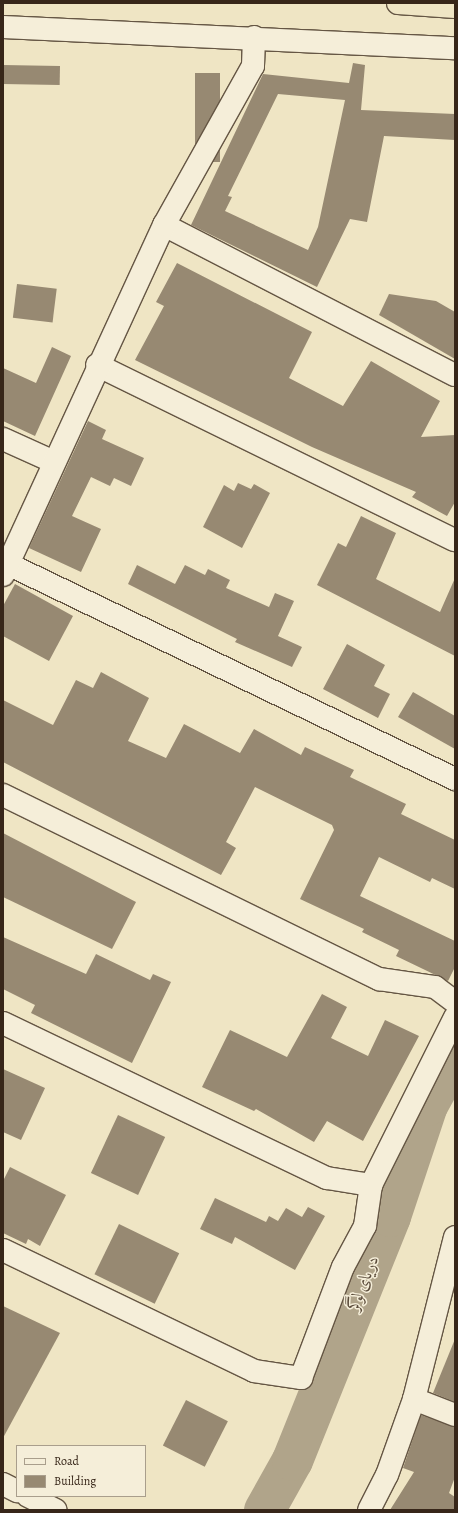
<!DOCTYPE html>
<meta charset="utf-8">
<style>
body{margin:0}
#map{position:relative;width:458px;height:1513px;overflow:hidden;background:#efe5c4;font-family:Alegreya,Amiri,serif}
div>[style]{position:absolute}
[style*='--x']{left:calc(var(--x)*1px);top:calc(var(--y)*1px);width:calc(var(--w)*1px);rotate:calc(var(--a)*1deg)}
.river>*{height:41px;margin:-20.5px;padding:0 20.5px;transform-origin:20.5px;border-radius:20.5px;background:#b0a48a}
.building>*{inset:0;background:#978972;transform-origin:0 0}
.roads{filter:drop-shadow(1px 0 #655644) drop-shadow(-1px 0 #655644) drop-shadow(0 1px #655644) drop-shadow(0 -1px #655644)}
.street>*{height:22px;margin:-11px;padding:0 11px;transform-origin:11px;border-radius:11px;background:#f5eed9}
.highway>*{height:22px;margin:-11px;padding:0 11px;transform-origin:11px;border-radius:11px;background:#efe5c4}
span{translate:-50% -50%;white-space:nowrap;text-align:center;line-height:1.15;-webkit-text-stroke:3px #f5eed9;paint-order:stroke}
.water-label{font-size:17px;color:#5b4c3b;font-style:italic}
.frame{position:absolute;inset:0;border:4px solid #372619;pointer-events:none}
.legend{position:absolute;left:16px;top:1445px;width:130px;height:52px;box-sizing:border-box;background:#f5eed9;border:1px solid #a99e8c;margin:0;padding:5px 7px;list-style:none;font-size:12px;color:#372619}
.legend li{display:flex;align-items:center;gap:8px;height:20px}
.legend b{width:20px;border:1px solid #a99e8c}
</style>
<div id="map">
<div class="river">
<div style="--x:264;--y:1510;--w:57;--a:-60.8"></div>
<div style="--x:292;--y:1460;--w:263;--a:-68.1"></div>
<div style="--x:390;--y:1216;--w:117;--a:-71.6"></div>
<div style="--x:427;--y:1105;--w:58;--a:-61.2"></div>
</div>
<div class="building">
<div style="clip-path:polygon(evenodd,353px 63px,365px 65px,361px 110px,455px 114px,455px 140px,384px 136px,367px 222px,350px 219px,317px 287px,191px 225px,263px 74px,349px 83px,353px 63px,278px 94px,345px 100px,318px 227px,308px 250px,225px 211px,232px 197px,228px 196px,278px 94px)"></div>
<div style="left:3px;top:65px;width:57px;height:19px;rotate:1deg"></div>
<div style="left:195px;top:73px;width:25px;height:89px"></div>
<div style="clip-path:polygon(177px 263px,312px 332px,289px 378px,343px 406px,371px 361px,440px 401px,421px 437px,455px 435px,455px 502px,447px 516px,412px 497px,416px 492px,312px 447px,135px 360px,164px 306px,156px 302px)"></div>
<div style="left:17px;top:284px;width:40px;height:34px;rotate:7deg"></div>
<div style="clip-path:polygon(389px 294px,436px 301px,455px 312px,455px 359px,379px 315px)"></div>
<div style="clip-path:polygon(52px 347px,71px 356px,35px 436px,3px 421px,3px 368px,36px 383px)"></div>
<div style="clip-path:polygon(88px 421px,106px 430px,102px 439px,144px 458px,131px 486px,114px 478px,110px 486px,91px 477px,72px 516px,101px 529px,81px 572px,29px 548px)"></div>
<div style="clip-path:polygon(238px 483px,251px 489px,254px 484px,270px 493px,242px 548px,203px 527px,224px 485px,234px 491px)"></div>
<div style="clip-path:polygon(361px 516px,396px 533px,376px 579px,440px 612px,455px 578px,455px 656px,317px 585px,338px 543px,346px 547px)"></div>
<div style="clip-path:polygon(137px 565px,175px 584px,185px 565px,205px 575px,208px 569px,230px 580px,226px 588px,269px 607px,275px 593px,294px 601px,278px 636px,302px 647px,292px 667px,235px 642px,237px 639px,128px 584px)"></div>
<div style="clip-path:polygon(15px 584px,73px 616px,49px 661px,3px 636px,3px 606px)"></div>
<div style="clip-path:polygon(347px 644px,385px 665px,374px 686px,390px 694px,378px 718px,323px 689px)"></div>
<div style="clip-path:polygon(101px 672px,149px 698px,128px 741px,166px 758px,184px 724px,240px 753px,254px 729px,301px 755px,305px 747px,354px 770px,350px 777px,406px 804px,401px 814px,455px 840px,455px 889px,432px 878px,430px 882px,379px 857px,360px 896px,455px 941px,455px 967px,448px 981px,396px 956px,399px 950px,362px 932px,364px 929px,300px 899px,334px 830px,332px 825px,255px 787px,226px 842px,236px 848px,221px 875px,3px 762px,3px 700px,53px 725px,76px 680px,93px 688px)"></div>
<div style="clip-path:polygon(413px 692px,455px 716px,455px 749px,398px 717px)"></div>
<div style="clip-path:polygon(3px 833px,136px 902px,112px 949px,3px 897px)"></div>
<div style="clip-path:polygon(3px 937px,86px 974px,96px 954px,150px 980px,153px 974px,171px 982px,132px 1063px,31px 1013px,35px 1005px,3px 989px)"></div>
<div style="clip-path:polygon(322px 994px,347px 1007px,331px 1038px,368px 1056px,385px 1020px,419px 1036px,363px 1141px,327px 1121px,314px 1142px,256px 1109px,254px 1111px,202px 1087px,230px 1030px,287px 1057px)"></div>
<div style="clip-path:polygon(3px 1069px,45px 1088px,21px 1140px,3px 1132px)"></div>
<div style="left:118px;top:1115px;width:52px;height:64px;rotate:25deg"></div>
<div style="clip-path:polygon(10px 1167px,66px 1195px,40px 1246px,28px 1239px,26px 1244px,3px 1233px,3px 1181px)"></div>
<div style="clip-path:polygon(215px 1198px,266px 1222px,269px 1216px,278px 1221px,286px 1208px,302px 1217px,308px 1207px,325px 1216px,295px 1270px,235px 1237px,232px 1244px,200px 1229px)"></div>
<div style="left:119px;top:1224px;width:67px;height:56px;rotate:26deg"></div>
<div style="clip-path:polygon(3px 1306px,60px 1333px,3px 1438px)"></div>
<div style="clip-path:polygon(455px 1339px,455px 1402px,433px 1393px)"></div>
<div style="left:186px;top:1400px;width:47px;height:51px;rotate:27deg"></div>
<div style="clip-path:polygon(421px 1415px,455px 1427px,455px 1477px,449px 1493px,455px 1497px,455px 1510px,390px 1510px,414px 1472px,403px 1468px)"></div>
</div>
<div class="roads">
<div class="street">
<div style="--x:3;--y:27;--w:452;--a:2.7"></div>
<div style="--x:164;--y:225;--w:327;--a:27.3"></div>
<div style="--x:97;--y:365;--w:398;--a:26.1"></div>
<div style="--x:3;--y:439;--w:56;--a:24.3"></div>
<div style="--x:8;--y:564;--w:496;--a:25.7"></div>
<div style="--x:3;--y:575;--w:385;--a:-65.3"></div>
<div style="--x:164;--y:225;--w:182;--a:-60.8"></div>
<div style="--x:253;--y:66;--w:29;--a:-88"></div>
<div style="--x:3;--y:795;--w:419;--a:26.1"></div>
<div style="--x:379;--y:979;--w:57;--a:8.1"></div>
<div style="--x:435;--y:987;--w:25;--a:37"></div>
<div style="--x:3;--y:1023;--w:359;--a:25.6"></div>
<div style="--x:327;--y:1178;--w:45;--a:9"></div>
<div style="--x:3;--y:1250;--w:279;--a:25.7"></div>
<div style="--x:254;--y:1371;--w:48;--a:8.5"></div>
<div style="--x:301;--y:1378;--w:119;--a:-69.3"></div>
<div style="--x:343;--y:1267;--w:47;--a:-61.8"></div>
<div style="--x:365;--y:1226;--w:41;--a:-81.7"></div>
<div style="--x:371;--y:1185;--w:188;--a:-63.4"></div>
<div style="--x:414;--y:1399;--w:44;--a:21.3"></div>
<div style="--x:3;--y:1484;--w:16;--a:27"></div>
<div style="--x:28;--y:1496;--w:31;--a:27"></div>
<div style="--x:369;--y:1510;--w:39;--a:-63"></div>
<div style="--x:387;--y:1475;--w:81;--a:-70.4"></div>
<div style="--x:414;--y:1399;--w:167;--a:-75.8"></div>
</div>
<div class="highway">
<div style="--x:398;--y:3;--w:57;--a:4"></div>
</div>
</div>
<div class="water-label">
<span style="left:363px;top:1283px;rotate:-68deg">دریای لوگر</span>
</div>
<div class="frame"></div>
<ul class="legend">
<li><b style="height:5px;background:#f5eed9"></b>Road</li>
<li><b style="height:11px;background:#978972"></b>Building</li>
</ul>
</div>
